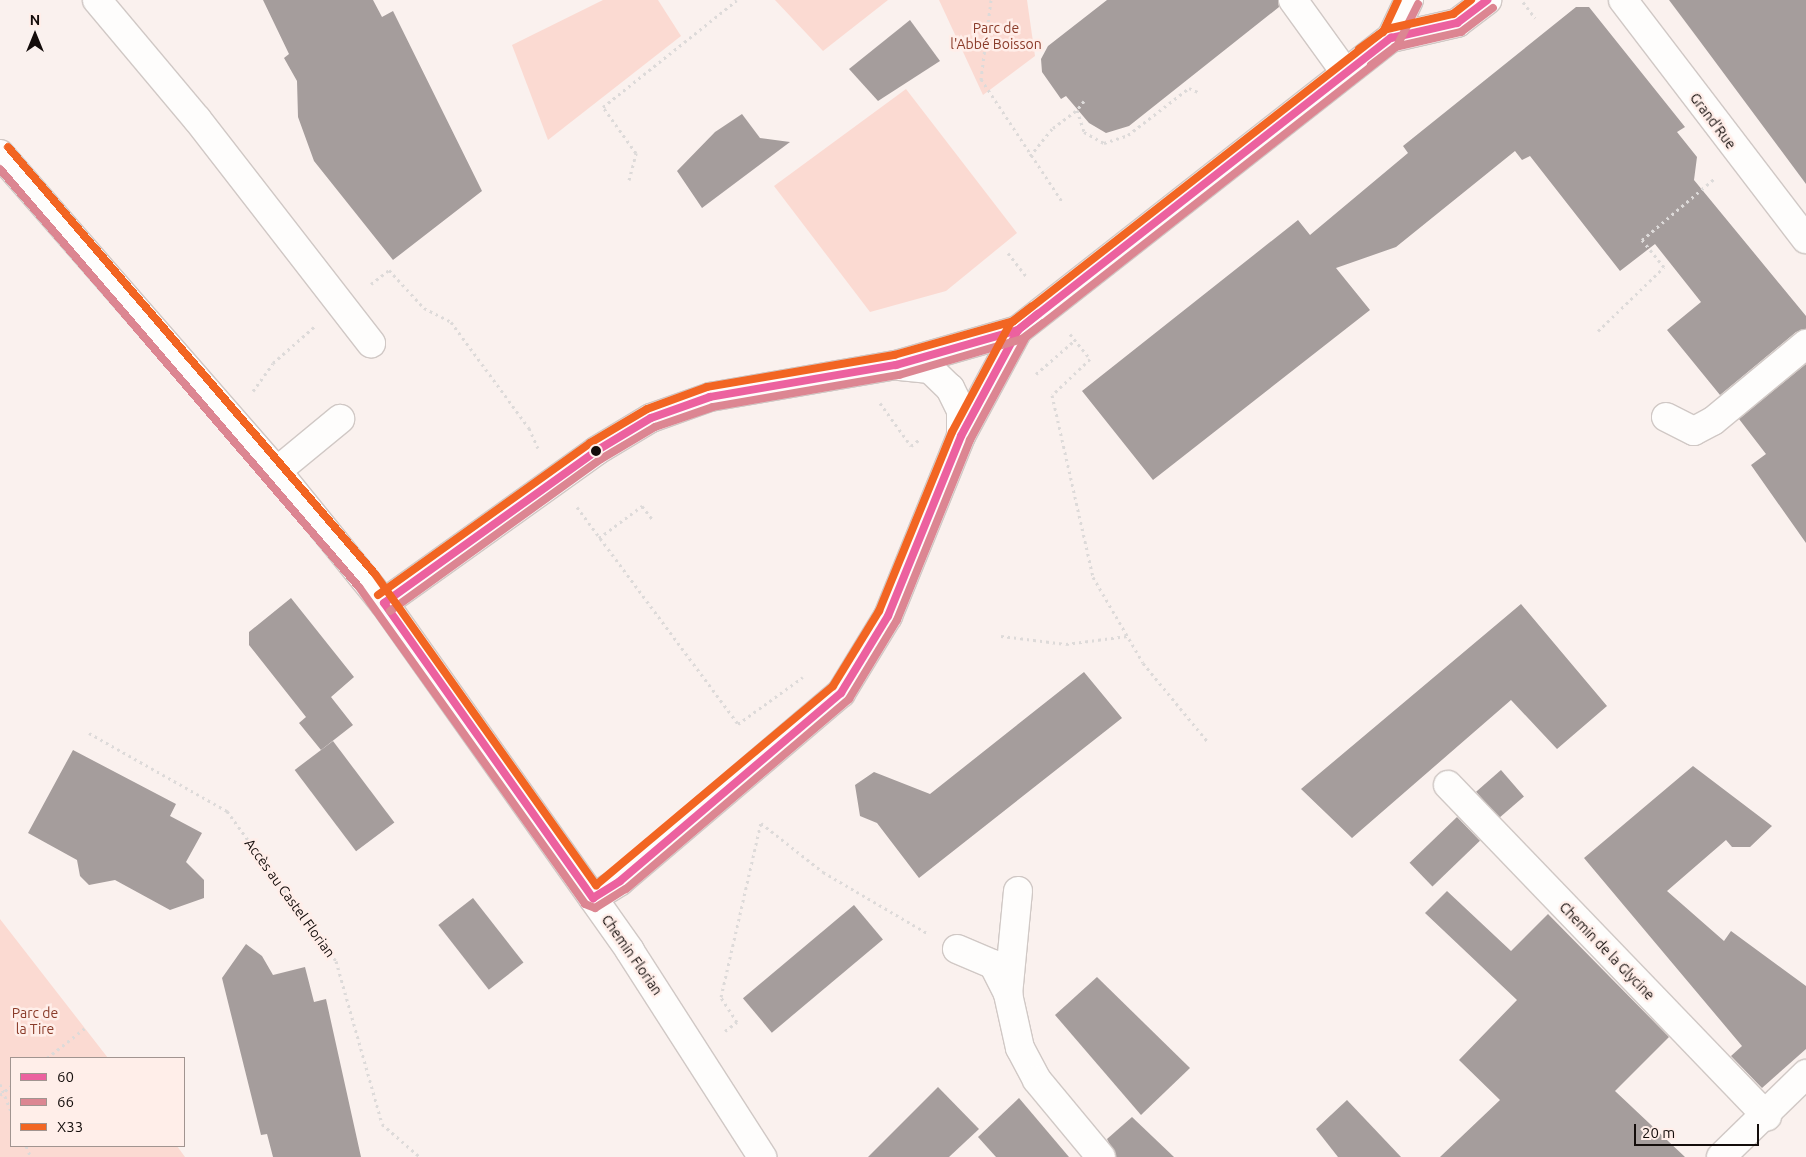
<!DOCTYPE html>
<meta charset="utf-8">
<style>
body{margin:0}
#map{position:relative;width:1806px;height:1157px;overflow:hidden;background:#faf1ee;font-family:Ubuntu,sans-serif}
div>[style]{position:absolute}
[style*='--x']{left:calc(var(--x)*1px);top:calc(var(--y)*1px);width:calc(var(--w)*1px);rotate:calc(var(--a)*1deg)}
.green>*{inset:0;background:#fbdad2}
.building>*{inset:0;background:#a59d9c;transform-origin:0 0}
.path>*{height:3px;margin-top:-1.5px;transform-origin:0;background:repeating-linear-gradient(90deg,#dddad9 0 2.5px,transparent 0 6.5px)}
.roads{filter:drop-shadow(1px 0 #d0c8c5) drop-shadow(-1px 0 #d0c8c5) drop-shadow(0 1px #d0c8c5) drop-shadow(0 -1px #d0c8c5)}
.minor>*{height:28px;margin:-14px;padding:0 14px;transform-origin:14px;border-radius:14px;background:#fefdfc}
.bus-1>*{height:8px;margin:-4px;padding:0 4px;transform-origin:4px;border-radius:4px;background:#ec619f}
.bus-2>*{height:8px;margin:-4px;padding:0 4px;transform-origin:4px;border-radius:4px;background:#dc8692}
.bus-3>*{height:8px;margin:-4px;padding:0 4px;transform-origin:4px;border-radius:4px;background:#f26522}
.dots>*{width:14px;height:14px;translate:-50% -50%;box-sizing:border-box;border:2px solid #ffeee9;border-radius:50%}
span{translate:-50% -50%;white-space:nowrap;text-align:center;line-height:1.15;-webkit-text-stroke:5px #ffeee9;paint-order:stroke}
.park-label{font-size:14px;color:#8a3b29}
.street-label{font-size:14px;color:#140d0b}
.legend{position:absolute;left:10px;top:1057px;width:175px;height:90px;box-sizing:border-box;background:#ffeee9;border:1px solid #a19490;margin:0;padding:6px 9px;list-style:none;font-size:15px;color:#140d0b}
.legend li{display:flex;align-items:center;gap:10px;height:25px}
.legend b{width:25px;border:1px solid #a19490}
.north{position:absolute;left:10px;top:10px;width:50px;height:50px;-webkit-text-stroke:4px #ffeee9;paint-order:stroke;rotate:0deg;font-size:14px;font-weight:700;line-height:20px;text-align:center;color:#140d0b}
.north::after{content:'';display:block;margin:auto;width:18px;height:22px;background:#140d0b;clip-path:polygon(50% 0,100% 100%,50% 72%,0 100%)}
.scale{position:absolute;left:1634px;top:1124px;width:125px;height:22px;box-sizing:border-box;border:2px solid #140d0b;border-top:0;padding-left:6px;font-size:15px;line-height:18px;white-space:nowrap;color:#140d0b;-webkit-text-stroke:4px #ffeee9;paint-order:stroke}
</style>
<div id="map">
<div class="green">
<div style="clip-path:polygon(603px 0,658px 0,681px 36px,548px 140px,512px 45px)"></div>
<div style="clip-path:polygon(775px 0,888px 0,823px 51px)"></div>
<div style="clip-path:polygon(939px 0,1027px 0,1035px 56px,983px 95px)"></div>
<div style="clip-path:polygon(906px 89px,1017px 233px,946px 291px,870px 312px,774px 186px)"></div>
<div style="clip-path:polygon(0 919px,108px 1058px,11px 1058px,11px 1146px,177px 1146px,185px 1157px,0 1157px)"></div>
</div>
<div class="building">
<div style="clip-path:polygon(263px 0,373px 0,382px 17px,393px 11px,482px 191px,393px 260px,314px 161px,298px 117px,297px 81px,284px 58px,289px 54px)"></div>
<div style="clip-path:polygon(1107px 0,1278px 0,1279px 7px,1129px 126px,1106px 133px,1089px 123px,1066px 96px,1061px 99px,1042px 72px,1041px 59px,1048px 46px)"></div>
<div style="clip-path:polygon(1669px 0,1806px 0,1806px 184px,1699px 40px)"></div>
<div style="clip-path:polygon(1576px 7px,1589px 7px,1685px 127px,1677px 132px,1697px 157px,1694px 180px,1806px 316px,1806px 329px,1796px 332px,1720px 395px,1667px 330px,1701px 302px,1655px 244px,1620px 271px,1530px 156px,1522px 160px,1515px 151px,1396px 247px,1336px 268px,1370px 310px,1153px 480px,1082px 391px,1298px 220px,1310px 235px,1408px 153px,1403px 146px)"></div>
<div style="clip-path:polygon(910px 20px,940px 61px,878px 101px,849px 69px)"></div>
<div style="clip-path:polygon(742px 114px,760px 138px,790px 142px,702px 208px,677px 171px,715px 132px)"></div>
<div style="clip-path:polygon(1806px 364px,1806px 543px,1751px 465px,1766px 454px,1739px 419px)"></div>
<div style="clip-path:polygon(291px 598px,354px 677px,331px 697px,353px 725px,321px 750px,299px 723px,306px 717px,249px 645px,249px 632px)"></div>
<div style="clip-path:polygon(1521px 604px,1607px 706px,1557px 749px,1511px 700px,1352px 838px,1301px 789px)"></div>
<div style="clip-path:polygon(1084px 672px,1122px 718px,919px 878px,877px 823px,860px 816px,855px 785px,874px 772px,930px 794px)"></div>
<div style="left:333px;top:741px;width:102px;height:48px;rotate:53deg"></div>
<div style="clip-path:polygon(73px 750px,176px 804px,170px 816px,202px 833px,186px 862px,204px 880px,204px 898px,170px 910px,115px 880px,89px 885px,80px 876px,77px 860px,28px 833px)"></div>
<div style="clip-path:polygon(1693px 766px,1772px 826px,1750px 847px,1732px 847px,1726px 840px,1667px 891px,1724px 941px,1731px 931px,1806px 986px,1806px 1049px,1762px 1088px,1731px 1056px,1742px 1046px,1584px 858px)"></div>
<div style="left:1501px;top:770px;width:35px;height:33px;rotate:49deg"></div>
<div style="left:1457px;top:817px;width:33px;height:66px;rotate:46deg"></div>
<div style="clip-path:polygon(1447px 891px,1511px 951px,1548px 914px,1669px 1037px,1615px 1091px,1685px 1157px,1440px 1157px,1500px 1100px,1459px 1060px,1517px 1000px,1425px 913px)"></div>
<div style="left:473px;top:898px;width:82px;height:44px;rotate:52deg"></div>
<div style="left:854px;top:905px;width:45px;height:145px;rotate:50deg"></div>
<div style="clip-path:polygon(246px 944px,262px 956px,273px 975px,305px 967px,314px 1002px,326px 999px,361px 1157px,273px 1157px,267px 1134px,261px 1135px,222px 978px)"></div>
<div style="clip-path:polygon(1097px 977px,1190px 1068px,1141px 1115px,1055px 1015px)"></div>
<div style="clip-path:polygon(938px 1087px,979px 1129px,949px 1157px,868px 1157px)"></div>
<div style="clip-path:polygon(1019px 1098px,1069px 1157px,996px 1157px,978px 1137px)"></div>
<div style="clip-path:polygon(1347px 1100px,1401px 1157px,1338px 1157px,1316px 1129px)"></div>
<div style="clip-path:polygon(1132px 1117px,1174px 1157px,1116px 1157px,1107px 1139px)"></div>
</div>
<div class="path">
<div style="--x:991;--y:0;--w:80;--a:97.2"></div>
<div style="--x:981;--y:79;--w:149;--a:56.5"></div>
<div style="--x:1523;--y:2;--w:20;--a:53"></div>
<div style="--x:1084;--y:101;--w:11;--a:128"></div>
<div style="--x:1077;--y:110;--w:23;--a:72"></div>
<div style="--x:1084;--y:132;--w:23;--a:29"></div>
<div style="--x:1104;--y:143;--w:25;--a:-18"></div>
<div style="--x:1128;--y:135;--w:77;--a:-37.6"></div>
<div style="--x:1189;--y:88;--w:12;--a:24"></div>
<div style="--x:1030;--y:156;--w:36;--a:-51"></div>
<div style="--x:1053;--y:128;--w:30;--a:-37"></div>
<div style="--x:629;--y:180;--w:28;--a:-75"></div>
<div style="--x:636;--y:153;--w:57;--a:-125.7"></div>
<div style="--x:603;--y:107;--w:171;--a:-38.6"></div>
<div style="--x:1008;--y:253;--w:31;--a:52"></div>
<div style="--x:371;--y:284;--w:23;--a:-38"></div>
<div style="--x:389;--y:270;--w:52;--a:47.4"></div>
<div style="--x:424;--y:308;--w:30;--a:27"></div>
<div style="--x:451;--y:322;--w:132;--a:53.7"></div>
<div style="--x:529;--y:428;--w:22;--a:66"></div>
<div style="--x:1598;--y:331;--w:92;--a:-44.1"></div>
<div style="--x:1664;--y:267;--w:35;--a:-129"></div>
<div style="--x:1642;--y:240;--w:96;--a:-40.3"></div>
<div style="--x:1070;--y:334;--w:32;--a:51"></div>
<div style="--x:1090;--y:359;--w:52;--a:136.5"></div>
<div style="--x:1052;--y:395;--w:187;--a:77.3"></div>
<div style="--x:1093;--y:577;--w:99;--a:59.8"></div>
<div style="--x:1143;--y:663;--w:102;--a:50.6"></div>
<div style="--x:1036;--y:374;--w:52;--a:-41.1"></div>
<div style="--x:253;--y:391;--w:34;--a:-54"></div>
<div style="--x:273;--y:363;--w:55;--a:-41.3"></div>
<div style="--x:880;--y:403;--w:53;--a:54.2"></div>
<div style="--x:911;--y:446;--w:11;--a:-38"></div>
<div style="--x:577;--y:507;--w:270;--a:53.4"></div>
<div style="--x:738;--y:724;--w:80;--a:-35.9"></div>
<div style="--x:599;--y:538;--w:54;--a:-36.7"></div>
<div style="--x:642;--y:506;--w:18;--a:52"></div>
<div style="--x:1001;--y:636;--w:65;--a:7"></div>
<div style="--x:1066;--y:644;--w:62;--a:-7.5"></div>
<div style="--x:89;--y:733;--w:159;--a:29.5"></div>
<div style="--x:227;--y:811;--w:185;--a:54"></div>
<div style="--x:336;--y:961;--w:169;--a:74.2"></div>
<div style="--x:382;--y:1124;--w:50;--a:41"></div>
<div style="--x:725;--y:1031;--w:15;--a:-37"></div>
<div style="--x:737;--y:1022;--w:30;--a:-123"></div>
<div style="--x:721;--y:997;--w:179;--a:-77.1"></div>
<div style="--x:761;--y:823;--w:79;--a:38.3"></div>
<div style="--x:823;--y:872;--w:121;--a:30.4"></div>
<div style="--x:47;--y:1058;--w:48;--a:-38.3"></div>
<div style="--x:0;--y:1084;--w:29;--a:68"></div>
<div style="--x:0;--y:1095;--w:14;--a:-39"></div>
<div style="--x:26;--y:1146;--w:12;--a:66"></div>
</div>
<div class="roads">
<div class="minor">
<div style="--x:97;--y:0;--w:155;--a:50"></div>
<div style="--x:197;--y:119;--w:284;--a:52.2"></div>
<div style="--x:1293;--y:0;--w:89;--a:54.2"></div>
<div style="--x:1623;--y:0;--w:301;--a:52.6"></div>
<div style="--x:1391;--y:38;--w:42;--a:-64.7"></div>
<div style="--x:0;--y:154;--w:421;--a:48.9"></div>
<div style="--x:277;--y:471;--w:170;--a:51"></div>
<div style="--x:384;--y:603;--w:426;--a:54.7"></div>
<div style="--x:630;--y:951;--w:245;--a:57.3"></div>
<div style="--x:900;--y:366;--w:30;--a:6"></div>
<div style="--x:930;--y:369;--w:28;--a:44"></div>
<div style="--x:950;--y:388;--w:25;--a:64"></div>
<div style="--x:961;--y:411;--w:25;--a:90"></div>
<div style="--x:1666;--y:417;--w:31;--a:27"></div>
<div style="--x:1694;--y:431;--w:21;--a:-28"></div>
<div style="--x:1713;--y:421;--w:121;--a:-39.6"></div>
<div style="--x:277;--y:471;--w:82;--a:-39.5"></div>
<div style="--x:384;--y:603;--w:261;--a:-35.6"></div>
<div style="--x:596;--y:451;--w:64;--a:-31"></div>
<div style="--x:651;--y:418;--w:63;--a:-19.6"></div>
<div style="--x:710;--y:397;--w:189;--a:-9.8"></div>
<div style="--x:896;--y:365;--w:127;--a:-16"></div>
<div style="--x:1018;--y:330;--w:474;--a:-38.1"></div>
<div style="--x:1391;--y:38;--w:68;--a:-12.8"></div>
<div style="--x:1457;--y:23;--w:38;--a:-37"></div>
<div style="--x:1448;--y:785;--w:460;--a:46.1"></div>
<div style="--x:1018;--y:891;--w:103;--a:95.5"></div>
<div style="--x:1008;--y:994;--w:55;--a:77.5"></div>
<div style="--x:1020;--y:1048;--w:36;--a:62"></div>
<div style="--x:1037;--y:1080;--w:100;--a:50.3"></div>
<div style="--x:593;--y:898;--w:32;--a:-32"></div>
<div style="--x:620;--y:881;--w:290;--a:-40.4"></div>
<div style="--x:841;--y:693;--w:90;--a:-58.6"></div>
<div style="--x:888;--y:616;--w:194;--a:-67.9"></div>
<div style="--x:961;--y:436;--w:120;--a:-61.7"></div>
<div style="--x:957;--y:949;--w:39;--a:23"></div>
<div style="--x:993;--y:964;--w:34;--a:63"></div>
<div style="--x:1721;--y:1157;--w:119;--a:-44.3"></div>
</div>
</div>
<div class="bus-1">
<div style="--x:384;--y:603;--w:261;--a:-35.6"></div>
<div style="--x:596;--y:451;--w:64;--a:-31"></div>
<div style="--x:651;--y:418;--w:63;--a:-19.6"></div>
<div style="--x:710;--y:397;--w:189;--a:-9.8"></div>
<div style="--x:896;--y:365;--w:127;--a:-16"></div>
<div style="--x:1018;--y:330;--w:474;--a:-38.1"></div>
<div style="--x:1391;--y:38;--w:68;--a:-12.8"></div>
<div style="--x:1457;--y:23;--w:38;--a:-37"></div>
<div style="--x:384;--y:603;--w:362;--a:54.7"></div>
<div style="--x:593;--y:898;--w:32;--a:-32"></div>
<div style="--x:620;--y:881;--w:290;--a:-40.4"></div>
<div style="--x:841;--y:693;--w:90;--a:-58.6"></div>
<div style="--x:888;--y:616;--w:194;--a:-67.9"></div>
<div style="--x:961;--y:436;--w:120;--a:-61.7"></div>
<div style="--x:1018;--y:330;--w:26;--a:-39"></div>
</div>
<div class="bus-2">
<div style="--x:1371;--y:65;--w:30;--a:-37"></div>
<div style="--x:1395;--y:47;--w:68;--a:-12.8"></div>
<div style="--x:1461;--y:32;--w:40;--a:-37"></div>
<div style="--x:0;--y:169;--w:551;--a:49.34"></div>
<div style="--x:359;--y:587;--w:389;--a:54.5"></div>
<div style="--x:585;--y:904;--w:11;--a:22"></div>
<div style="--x:595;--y:908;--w:36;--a:-32"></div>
<div style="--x:626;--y:889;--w:293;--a:-40.4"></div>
<div style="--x:849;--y:699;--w:92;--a:-58.7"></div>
<div style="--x:897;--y:620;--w:194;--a:-67.9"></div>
<div style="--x:970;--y:440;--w:117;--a:-61.5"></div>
<div style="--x:1026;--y:337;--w:472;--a:-38.1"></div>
<div style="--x:1397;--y:46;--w:47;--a:-63.4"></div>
<div style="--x:390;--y:611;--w:260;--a:-35.8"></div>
<div style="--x:601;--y:459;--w:63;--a:-30.7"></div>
<div style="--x:655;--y:427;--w:61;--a:-19"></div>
<div style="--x:713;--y:407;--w:189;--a:-9.8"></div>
<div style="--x:899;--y:375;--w:128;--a:-16.3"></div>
<div style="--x:1022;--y:339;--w:26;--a:-37"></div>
</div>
<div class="bus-3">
<div style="--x:1359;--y:49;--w:34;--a:-36"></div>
<div style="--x:1387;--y:29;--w:68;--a:-12.8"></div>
<div style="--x:1453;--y:14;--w:23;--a:-38"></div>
<div style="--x:8;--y:147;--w:563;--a:49.32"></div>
<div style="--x:375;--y:574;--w:382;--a:54.6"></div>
<div style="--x:596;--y:885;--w:309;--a:-40"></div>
<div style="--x:833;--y:686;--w:88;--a:-58.5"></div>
<div style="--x:879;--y:611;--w:193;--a:-67.8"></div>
<div style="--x:952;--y:432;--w:123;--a:-61.8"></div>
<div style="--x:1010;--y:324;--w:474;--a:-38.1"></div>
<div style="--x:1383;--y:32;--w:35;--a:-65"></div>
<div style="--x:378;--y:595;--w:261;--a:-35.6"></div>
<div style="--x:590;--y:443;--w:66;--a:-30.8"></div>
<div style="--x:647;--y:409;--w:64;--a:-20.1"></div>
<div style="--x:707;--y:387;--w:190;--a:-9.7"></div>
<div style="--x:894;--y:355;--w:124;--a:-15.9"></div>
<div style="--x:1013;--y:321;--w:23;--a:-38"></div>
</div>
<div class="dots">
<div style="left:596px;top:451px;background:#140d0b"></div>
</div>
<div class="park-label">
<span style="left:996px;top:36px">Parc de<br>l'Abbé Boisson</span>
<span style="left:35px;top:1021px">Parc de<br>la Tire</span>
</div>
<div class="street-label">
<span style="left:1713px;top:121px;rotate:53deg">Grand'Rue</span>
<span style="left:290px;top:898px;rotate:54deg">Accès au Castel Florian</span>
<span style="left:1607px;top:951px;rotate:46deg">Chemin de la Glycine</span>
<span style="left:632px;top:955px;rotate:55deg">Chemin Florian</span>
</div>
<ul class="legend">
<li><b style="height:6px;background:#ec619f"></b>60</li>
<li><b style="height:6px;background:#dc8692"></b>66</li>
<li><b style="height:6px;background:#f26522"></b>X33</li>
</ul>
<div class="north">N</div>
<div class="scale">20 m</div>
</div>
